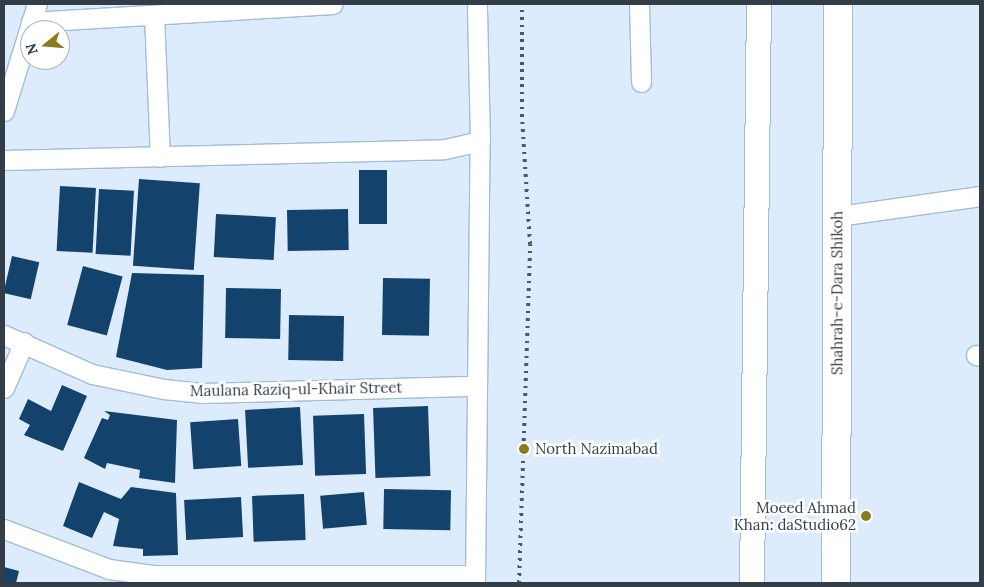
<!DOCTYPE html>
<style>
body{margin:0}
#map{position:relative;width:984px;height:587px;overflow:hidden;background:#dcecfd;font-family:Lora,serif}
div>[style]{position:absolute}
[style*='--x']{left:calc(var(--x)*1px);top:calc(var(--y)*1px);width:calc(var(--w)*1px);rotate:calc(var(--a)*1deg)}
.building>*{inset:0;background:#13436d;transform-origin:0 0}
.roads{filter:drop-shadow(1px 0 #a3bcd7) drop-shadow(-1px 0 #a3bcd7) drop-shadow(0 1px #a3bcd7) drop-shadow(0 -1px #a3bcd7)}
.minor>*{height:19px;margin:-9.5px;padding:0 9.5px;transform-origin:9.5px;border-radius:9.5px;background:#fff}
.tertiary>*{height:24px;margin:-12px;padding:0 12px;transform-origin:12px;border-radius:12px;background:#fff}
.secondary>*{height:28px;margin:-14px;padding:0 14px;transform-origin:14px;border-radius:14px;background:#fff}
.rail>*{height:4px;margin-top:-2px;transform-origin:0;background:repeating-linear-gradient(90deg,#4d5864 0 2.5px,transparent 0 7.5px)}
.dots>*{width:14px;height:14px;translate:-50% -50%;box-sizing:border-box;border:2px solid #fff;border-radius:50%}
span{translate:-50% -50%;white-space:nowrap;text-align:center;line-height:1.15;-webkit-text-stroke:5px #fff;paint-order:stroke}
.street-label{font-size:15px;color:#333d48}
.poi-label{font-size:15px;color:#333d48}
.left{translate:0 -50%;text-align:left}
.right{translate:-100% -50%;text-align:right}
.frame{position:absolute;inset:0;border:5px solid #333d48;pointer-events:none}
.north{position:absolute;left:20px;top:20px;width:50px;height:50px;box-sizing:border-box;background:#fff;border:1px solid #adb1b6;border-radius:50%;rotate:253deg;font-size:14px;font-weight:700;line-height:20px;text-align:center;color:#333d48}
.north::after{content:'';display:block;margin:auto;width:18px;height:22px;background:#8a7b20;clip-path:polygon(50% 0,100% 100%,50% 72%,0 100%)}
</style>
<div id="map">
<div class="building">
<div style="left:359px;top:170px;width:28px;height:54px"></div>
<div style="left:139px;top:179px;width:61px;height:87px;rotate:4deg"></div>
<div style="left:60px;top:186px;width:36px;height:65px;rotate:3deg"></div>
<div style="left:99px;top:189px;width:35px;height:65px;rotate:3deg"></div>
<div style="left:348px;top:209px;width:41px;height:61px;rotate:89deg"></div>
<div style="left:216px;top:214px;width:60px;height:43px;rotate:3deg"></div>
<div style="left:12px;top:256px;width:28px;height:38px;rotate:13deg"></div>
<div style="left:83px;top:266px;width:41px;height:61px;rotate:15deg"></div>
<div style="clip-path:polygon(132px 273px,204px 275px,202px 368px,167px 370px,116px 357px)"></div>
<div style="left:383px;top:278px;width:47px;height:57px;rotate:1deg"></div>
<div style="left:226px;top:288px;width:55px;height:50px;rotate:1deg"></div>
<div style="left:289px;top:315px;width:55px;height:45px;rotate:1deg"></div>
<div style="clip-path:polygon(62px 385px,87px 396px,63px 451px,24px 435px,30px 425px,19px 419px,28px 399px,51px 411px)"></div>
<div style="left:428px;top:406px;width:70px;height:55px;rotate:88deg"></div>
<div style="left:300px;top:407px;width:58px;height:55px;rotate:87deg"></div>
<div style="clip-path:polygon(104px 411px,177px 420px,175px 483px,139px 478px,140px 470px,107px 463px,105px 469px,84px 458px,102px 418px,108px 420px,110px 415px)"></div>
<div style="left:364px;top:414px;width:60px;height:51px;rotate:88deg"></div>
<div style="left:238px;top:419px;width:47px;height:48px;rotate:86deg"></div>
<div style="clip-path:polygon(79px 482px,121px 499px,131px 487px,176px 493px,178px 555px,143px 556px,143px 549px,113px 546px,119px 519px,104px 512px,92px 538px,63px 526px)"></div>
<div style="left:384px;top:489px;width:67px;height:40px;rotate:1deg"></div>
<div style="left:364px;top:492px;width:33px;height:44px;rotate:85deg"></div>
<div style="left:304px;top:494px;width:46px;height:52px;rotate:88deg"></div>
<div style="left:241px;top:497px;width:40px;height:57px;rotate:87deg"></div>
<div style="clip-path:polygon(4px 567px,19px 571px,16px 583px,4px 583px)"></div>
</div>
<div class="roads">
<div class="minor">
<div style="--x:639;--y:4;--w:78;--a:88.5"></div>
<div style="--x:154;--y:15;--w:142;--a:87.6"></div>
<div style="--x:31;--y:22;--w:302;--a:-3.4"></div>
<div style="--x:4;--y:111;--w:112;--a:-72.9"></div>
<div style="--x:4;--y:160;--w:441;--a:-1.4"></div>
<div style="--x:445;--y:149;--w:36;--a:-13"></div>
<div style="--x:838;--y:216;--w:143;--a:-8"></div>
<div style="--x:4;--y:335;--w:96;--a:23.9"></div>
<div style="--x:92;--y:374;--w:74;--a:11.8"></div>
<div style="--x:164;--y:389;--w:39;--a:6"></div>
<div style="--x:203;--y:393;--w:274;--a:-1.5"></div>
<div style="--x:976;--y:355;--w:4;--a:14"></div>
<div style="--x:4;--y:388;--w:50;--a:-66.5"></div>
<div style="--x:4;--y:529;--w:112;--a:20.9"></div>
<div style="--x:109;--y:569;--w:44;--a:7.8"></div>
<div style="--x:153;--y:575;--w:322;--a:0"></div>
<div style="--x:475;--y:583;--w:442;--a:-89.4"></div>
<div style="--x:480;--y:141;--w:137;--a:-91.3"></div>
</div>
<div class="tertiary">
<div style="--x:752;--y:583;--w:579;--a:-89.31"></div>
</div>
<div class="secondary">
<div style="--x:836;--y:583;--w:579;--a:-89.8"></div>
</div>
</div>
<div class="rail">
<div style="--x:519;--y:583;--w:339;--a:-88.1"></div>
<div style="--x:530;--y:244;--w:127;--a:-93.6"></div>
<div style="--x:522;--y:117;--w:113;--a:-90"></div>
</div>
<div class="dots">
<div style="left:524px;top:449px;background:#8a7b20"></div>
<div style="left:866px;top:516px;background:#8a7b20"></div>
</div>
<div class="street-label">
<span style="left:837px;top:293px;rotate:-90deg">Shahrah-e-Dara Shikoh</span>
<span style="left:296px;top:389px;rotate:-1deg">Maulana Raziq-ul-Khair Street</span>
</div>
<div class="poi-label">
<span class="left" style="left:535px;top:449px">North Nazimabad</span>
<span class="right" style="left:856px;top:516px">Moeed Ahmad<br>Khan: daStudio62</span>
</div>
<div class="frame"></div>
<div class="north">N</div>
</div>
